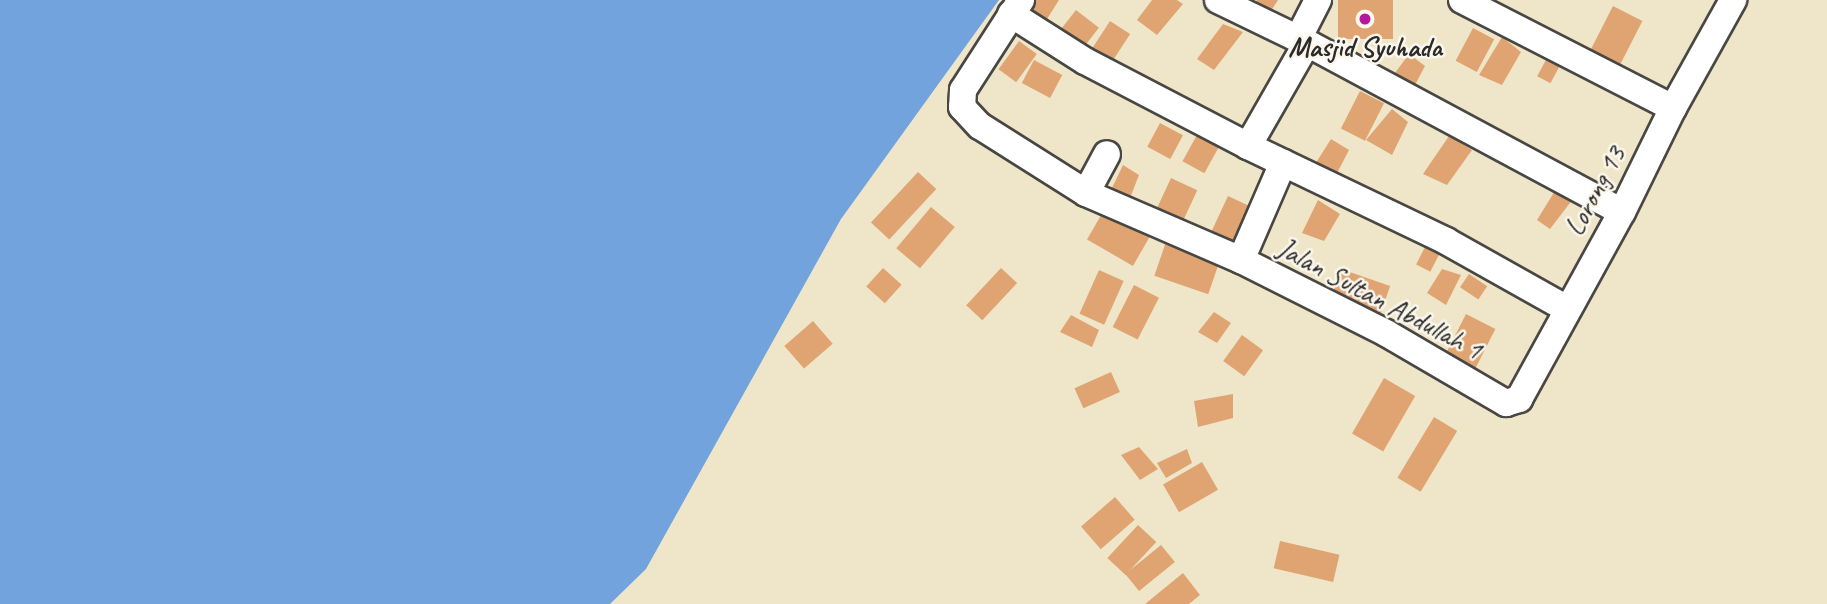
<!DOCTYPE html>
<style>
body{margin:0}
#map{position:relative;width:1827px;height:604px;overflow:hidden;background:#efe6c9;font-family:Caveat,sans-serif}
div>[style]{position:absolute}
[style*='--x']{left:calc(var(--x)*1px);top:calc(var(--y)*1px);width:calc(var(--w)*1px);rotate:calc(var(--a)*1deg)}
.water>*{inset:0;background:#73a3dd}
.building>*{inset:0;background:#dfa472;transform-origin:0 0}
.roads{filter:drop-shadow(2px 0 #484743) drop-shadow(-2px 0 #484743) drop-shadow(0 2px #484743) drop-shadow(0 -2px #484743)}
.street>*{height:26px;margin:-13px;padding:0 13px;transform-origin:13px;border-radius:13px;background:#fff}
.dots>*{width:19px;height:19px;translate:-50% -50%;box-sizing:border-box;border:4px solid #fbf7ec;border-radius:50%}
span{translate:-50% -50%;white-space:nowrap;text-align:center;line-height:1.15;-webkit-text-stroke:5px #fbf7ec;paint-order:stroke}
.poi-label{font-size:28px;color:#2b2b2b;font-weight:700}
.street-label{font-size:28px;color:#2b2b2b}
</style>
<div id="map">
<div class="water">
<div style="clip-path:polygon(0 0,999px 0,841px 219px,646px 569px,610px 604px,0 604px)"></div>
</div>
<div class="building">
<div style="clip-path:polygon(1027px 0,1059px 0,1047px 19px,1024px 4px)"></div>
<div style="clip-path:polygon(1152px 0,1177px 0,1183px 4px,1157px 35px,1137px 20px)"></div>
<div style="clip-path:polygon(1257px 0,1278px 0,1269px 14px,1253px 6px)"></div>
<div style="left:1338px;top:0;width:55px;height:39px"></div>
<div style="left:1613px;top:6px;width:33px;height:54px;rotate:27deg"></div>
<div style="left:1076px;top:10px;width:29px;height:28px;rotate:38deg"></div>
<div style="left:1110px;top:21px;width:24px;height:40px;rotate:33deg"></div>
<div style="clip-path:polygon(1223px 24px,1243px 32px,1214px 70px,1197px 59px)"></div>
<div style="left:1473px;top:28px;width:24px;height:37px;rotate:28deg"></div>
<div style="clip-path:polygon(1502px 37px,1521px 52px,1502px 85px,1479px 75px)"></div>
<div style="left:1019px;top:41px;width:22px;height:35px;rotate:36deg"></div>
<div style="clip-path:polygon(1409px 54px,1425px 66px,1414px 87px,1392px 77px)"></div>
<div style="left:1548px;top:56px;width:15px;height:23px;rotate:28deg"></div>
<div style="left:1034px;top:60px;width:32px;height:26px;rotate:28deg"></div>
<div style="left:1360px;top:91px;width:27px;height:42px;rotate:27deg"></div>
<div style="clip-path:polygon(1392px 109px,1408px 122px,1392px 155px,1366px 140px)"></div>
<div style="left:1160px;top:123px;width:26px;height:27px;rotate:28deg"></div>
<div style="left:1197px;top:135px;width:25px;height:30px;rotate:29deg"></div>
<div style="clip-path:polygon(1449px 136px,1472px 150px,1447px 185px,1423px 174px)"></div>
<div style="clip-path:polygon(1331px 139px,1349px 150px,1333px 181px,1312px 169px)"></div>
<div style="clip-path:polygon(1123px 165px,1139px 175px,1130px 198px,1111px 190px)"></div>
<div style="left:918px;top:172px;width:25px;height:69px;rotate:43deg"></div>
<div style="left:1171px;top:178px;width:29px;height:38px;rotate:25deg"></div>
<div style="clip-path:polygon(1561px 181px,1573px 199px,1550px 229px,1537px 220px)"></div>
<div style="left:1228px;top:196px;width:23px;height:40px;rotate:25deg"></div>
<div style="clip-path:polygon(1318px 200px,1340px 214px,1324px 241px,1302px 233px)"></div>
<div style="left:931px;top:207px;width:31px;height:54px;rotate:40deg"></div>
<div style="left:1104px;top:210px;width:53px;height:34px;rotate:30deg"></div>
<div style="left:1168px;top:236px;width:57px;height:42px;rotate:19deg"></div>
<div style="left:1427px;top:243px;width:16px;height:24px;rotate:27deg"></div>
<div style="left:883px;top:268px;width:25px;height:25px;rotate:42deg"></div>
<div style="left:1001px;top:268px;width:22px;height:51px;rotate:43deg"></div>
<div style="left:1341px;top:269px;width:52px;height:35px;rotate:19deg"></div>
<div style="clip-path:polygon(1442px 269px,1461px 275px,1446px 305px,1427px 293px)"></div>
<div style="left:1099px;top:270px;width:27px;height:48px;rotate:24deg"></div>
<div style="left:1469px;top:274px;width:22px;height:16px;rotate:34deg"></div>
<div style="left:1134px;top:285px;width:28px;height:47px;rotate:27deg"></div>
<div style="clip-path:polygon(1214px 312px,1231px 323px,1217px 343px,1198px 332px)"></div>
<div style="left:1466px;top:314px;width:33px;height:49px;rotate:27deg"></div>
<div style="clip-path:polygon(1071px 315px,1099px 330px,1092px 347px,1060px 332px)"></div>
<div style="left:813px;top:321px;width:30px;height:38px;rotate:49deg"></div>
<div style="left:1242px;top:335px;width:26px;height:32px;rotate:36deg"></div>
<div style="left:1111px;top:372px;width:22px;height:40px;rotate:66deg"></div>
<div style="left:1384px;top:378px;width:36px;height:64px;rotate:30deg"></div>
<div style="clip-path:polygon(1233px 394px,1233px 418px,1198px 427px,1194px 401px)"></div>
<div style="left:1434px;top:417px;width:27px;height:71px;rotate:31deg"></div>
<div style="clip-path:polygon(1139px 447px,1158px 469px,1140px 480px,1121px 455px)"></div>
<div style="clip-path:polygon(1187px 449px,1192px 463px,1166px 478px,1157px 463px)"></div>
<div style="left:1202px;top:462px;width:32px;height:45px;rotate:60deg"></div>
<div style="left:1115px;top:497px;width:30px;height:45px;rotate:49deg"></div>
<div style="left:1138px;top:525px;width:25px;height:45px;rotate:43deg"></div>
<div style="left:1280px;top:541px;width:61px;height:28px;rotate:13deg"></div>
<div style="left:1161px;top:545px;width:22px;height:46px;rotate:51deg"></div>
<div style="clip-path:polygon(1183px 573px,1200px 595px,1189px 604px,1145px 604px)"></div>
</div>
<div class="roads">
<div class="street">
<div style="--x:1021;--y:0;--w:107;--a:122.8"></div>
<div style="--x:963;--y:90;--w:17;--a:93"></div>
<div style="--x:962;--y:107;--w:26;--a:47"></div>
<div style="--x:980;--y:126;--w:125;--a:32.3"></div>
<div style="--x:1086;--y:193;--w:169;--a:23.4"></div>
<div style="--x:1241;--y:260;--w:162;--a:26.7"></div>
<div style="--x:1386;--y:333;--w:139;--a:30.3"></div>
<div style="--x:1506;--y:403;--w:14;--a:-17"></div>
<div style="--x:1519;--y:399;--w:213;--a:-61.2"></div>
<div style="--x:1622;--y:212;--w:116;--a:-63.9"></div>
<div style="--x:1673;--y:108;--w:124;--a:-60.9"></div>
<div style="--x:1218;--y:0;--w:99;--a:25.8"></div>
<div style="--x:1307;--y:43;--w:357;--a:28.2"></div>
<div style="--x:1462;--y:0;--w:237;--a:27.1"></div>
<div style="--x:1011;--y:14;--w:88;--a:32.4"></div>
<div style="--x:1085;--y:61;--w:184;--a:27.5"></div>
<div style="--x:1298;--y:39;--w:44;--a:-62.9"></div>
<div style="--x:1307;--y:43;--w:119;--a:119.8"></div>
<div style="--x:1248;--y:146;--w:220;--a:25.6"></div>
<div style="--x:1446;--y:241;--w:139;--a:29.3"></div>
<div style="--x:1086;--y:193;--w:44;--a:-61.7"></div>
<div style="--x:1241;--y:260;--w:106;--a:-66.6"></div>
</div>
</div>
<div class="dots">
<div style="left:1365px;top:19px;background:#b5179e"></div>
</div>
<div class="poi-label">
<span style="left:1365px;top:47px">Masjid Syuhada</span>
</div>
<div class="street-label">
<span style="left:1595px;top:191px;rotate:-62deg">Lorong 13</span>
<span style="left:1380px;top:299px;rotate:28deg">Jalan Sultan Abdullah 1</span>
</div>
</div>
